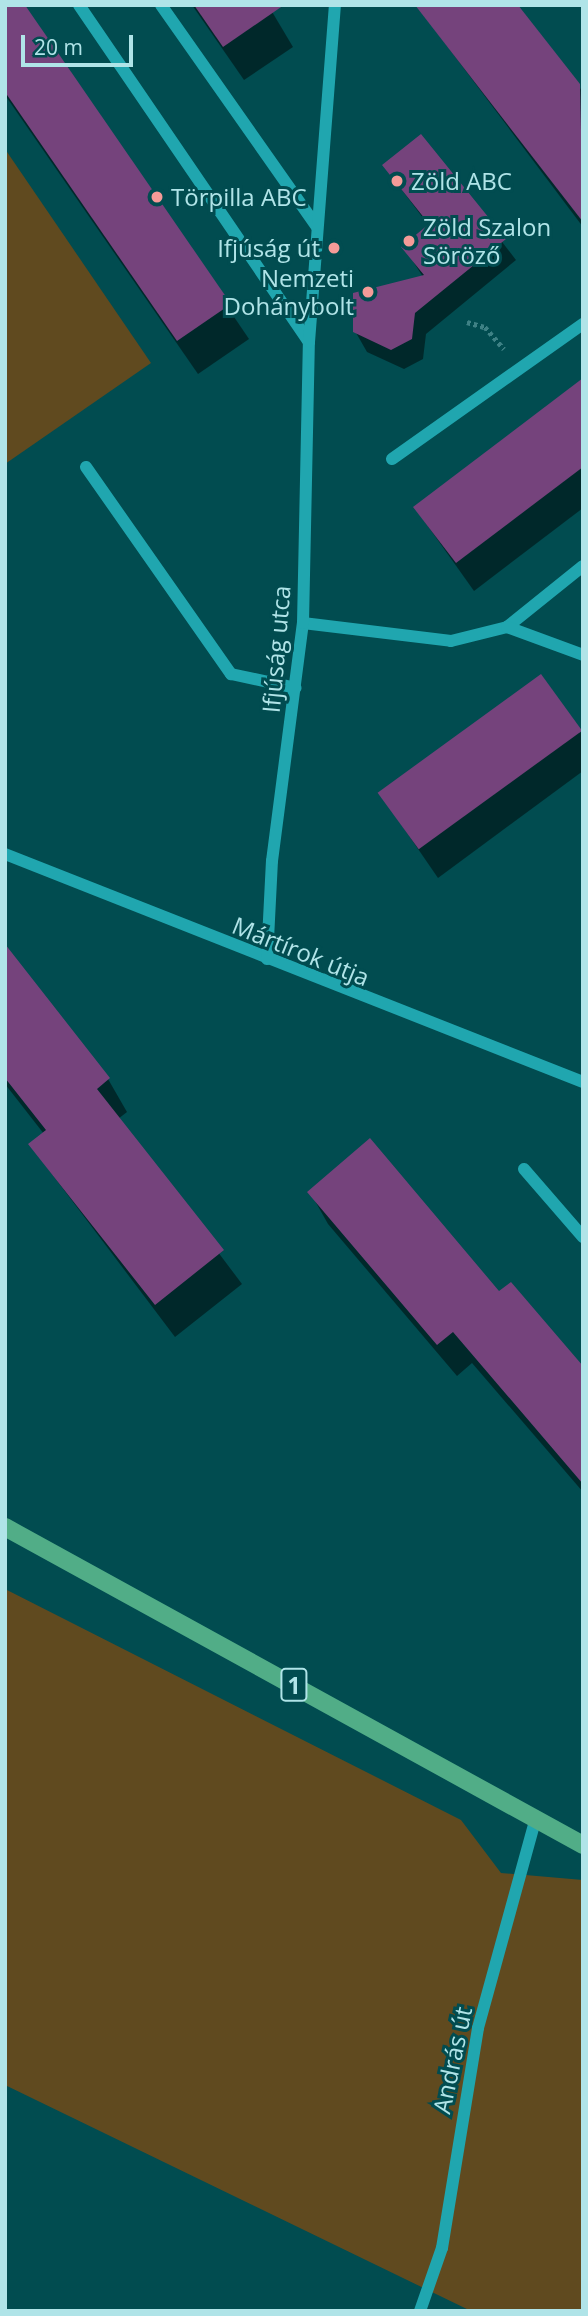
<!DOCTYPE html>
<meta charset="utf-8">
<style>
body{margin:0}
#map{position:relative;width:588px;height:2316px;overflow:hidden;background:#014c50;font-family:"Open Sans",sans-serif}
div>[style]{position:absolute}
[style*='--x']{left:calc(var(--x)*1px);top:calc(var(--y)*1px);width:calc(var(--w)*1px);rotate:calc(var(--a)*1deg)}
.green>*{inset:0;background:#604a1f}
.shadow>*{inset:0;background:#0007}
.building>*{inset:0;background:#75437c;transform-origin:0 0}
.path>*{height:4.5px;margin-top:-2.25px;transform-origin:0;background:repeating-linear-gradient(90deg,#3e8185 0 3.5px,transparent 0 7px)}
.minor>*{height:12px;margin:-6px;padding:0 6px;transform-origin:6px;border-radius:6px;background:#20a6af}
.major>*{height:18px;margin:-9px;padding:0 9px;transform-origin:9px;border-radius:9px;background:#51ad87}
.dots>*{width:19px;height:19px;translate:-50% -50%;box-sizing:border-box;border:4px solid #014c50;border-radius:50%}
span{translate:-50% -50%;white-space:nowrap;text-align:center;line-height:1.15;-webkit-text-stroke:6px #014c50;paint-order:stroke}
.shield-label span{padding:2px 5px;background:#014c50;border:2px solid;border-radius:5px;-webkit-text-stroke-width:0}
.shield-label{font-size:23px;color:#b0e4e8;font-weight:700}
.poi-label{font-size:24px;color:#b0e4e8}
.left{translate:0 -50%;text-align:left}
.right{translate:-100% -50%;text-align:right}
.street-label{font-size:24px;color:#b0e4e8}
.frame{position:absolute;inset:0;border:7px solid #b0e4e8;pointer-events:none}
.scale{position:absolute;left:21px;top:35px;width:112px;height:32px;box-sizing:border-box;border:4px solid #b0e4e8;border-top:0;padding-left:9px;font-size:21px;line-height:24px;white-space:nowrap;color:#b0e4e8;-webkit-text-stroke:5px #014c50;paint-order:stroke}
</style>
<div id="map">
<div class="green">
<div style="clip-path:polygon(5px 149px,151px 363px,5px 464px)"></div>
<div style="clip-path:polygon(5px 1589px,461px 1820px,501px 1873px,583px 1880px,583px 2311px,471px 2311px,5px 2085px)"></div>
</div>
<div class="shadow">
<div style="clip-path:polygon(5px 5px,23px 5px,249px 339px,198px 374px,5px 95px)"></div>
<div style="clip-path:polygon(192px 5px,268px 5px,293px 47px,244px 80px)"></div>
<div style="clip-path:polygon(516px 5px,583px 92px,583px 227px,423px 14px)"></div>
<div style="clip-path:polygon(421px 136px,516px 260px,426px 334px,423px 359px,404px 369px,367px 352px,355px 331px,423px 277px,404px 247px,429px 226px,384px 166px)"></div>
<div style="clip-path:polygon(583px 380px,583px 508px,474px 591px,415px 508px)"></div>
<div style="clip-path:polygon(581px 732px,583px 771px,438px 878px,381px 795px)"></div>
<div style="clip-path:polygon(5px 947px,108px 1079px,127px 1112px,118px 1119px,242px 1284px,175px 1337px,30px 1145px,44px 1134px,5px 1084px)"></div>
<div style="clip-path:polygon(310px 1192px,499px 1294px,583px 1369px,583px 1492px,472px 1363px,457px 1376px,328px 1224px)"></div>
</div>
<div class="building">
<div style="clip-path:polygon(5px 5px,25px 5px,231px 304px,177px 341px,5px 92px)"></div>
<div style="clip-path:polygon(194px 5px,284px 5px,223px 47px)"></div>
<div style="clip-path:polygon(415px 5px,518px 5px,580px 84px,583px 222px)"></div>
<div style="clip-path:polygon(421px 134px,506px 239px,415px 313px,412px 339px,391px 350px,353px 332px,353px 293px,424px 275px,401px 247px,429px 224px,382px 165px)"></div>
<div style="clip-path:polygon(583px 378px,583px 467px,456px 563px,413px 507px)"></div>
<div style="left:541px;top:674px;width:70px;height:202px;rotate:54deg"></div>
<div style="clip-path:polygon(5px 944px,110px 1078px,97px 1089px,224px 1250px,155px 1305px,28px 1144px,46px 1130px,5px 1078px)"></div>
<div style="clip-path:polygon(370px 1138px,499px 1291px,511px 1282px,583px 1366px,583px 1484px,453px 1332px,437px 1345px,307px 1192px)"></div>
</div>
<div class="path">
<div style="--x:467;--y:322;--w:19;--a:16"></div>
<div style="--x:485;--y:327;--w:29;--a:49"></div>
</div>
<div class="minor">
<div style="--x:79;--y:5;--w:408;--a:55.7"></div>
<div style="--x:161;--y:5;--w:271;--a:54.9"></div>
<div style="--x:392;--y:459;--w:234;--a:-35.3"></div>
<div style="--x:86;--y:467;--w:253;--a:55"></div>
<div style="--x:231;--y:674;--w:66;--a:12.2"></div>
<div style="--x:303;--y:623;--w:149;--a:6.9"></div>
<div style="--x:451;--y:641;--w:58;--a:-14"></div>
<div style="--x:507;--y:627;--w:97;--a:-38.8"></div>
<div style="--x:507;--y:627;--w:81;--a:20.2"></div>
<div style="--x:5;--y:854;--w:621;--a:21.53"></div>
<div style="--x:267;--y:959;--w:98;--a:-87.1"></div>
<div style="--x:272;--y:861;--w:240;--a:-82.6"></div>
<div style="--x:303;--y:623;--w:281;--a:-88.8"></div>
<div style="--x:309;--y:342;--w:338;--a:-85.6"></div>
<div style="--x:524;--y:1169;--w:90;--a:49.1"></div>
<div style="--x:420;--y:2311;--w:67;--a:-70.8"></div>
<div style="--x:442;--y:2248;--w:223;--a:-80.7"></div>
<div style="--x:478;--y:2028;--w:218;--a:-74.6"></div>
</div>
<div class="major">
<div style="--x:5;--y:1527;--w:660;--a:28.82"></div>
</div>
<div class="dots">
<div style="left:397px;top:181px;background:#f59b98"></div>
<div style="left:157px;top:197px;background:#f59b98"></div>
<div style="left:409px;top:241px;background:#f59b98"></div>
<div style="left:334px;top:248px;background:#f59b98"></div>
<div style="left:368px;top:292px;background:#f59b98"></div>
</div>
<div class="shield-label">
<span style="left:294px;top:1685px">1</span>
</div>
<div class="poi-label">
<span class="left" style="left:411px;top:181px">Zöld ABC</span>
<span class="left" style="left:171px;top:197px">Törpilla ABC</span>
<span class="left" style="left:423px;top:241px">Zöld Szalon<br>Söröző</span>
<span class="right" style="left:320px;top:248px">Ifjúság út</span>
<span class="right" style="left:354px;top:292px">Nemzeti<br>Dohánybolt</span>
</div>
<div class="street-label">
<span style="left:276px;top:649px;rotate:-85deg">Ifjúság utca</span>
<span style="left:301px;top:951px;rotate:22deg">Mártírok útja</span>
<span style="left:452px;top:2060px;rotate:-78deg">András út</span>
</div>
<div class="frame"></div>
<div class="scale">20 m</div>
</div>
